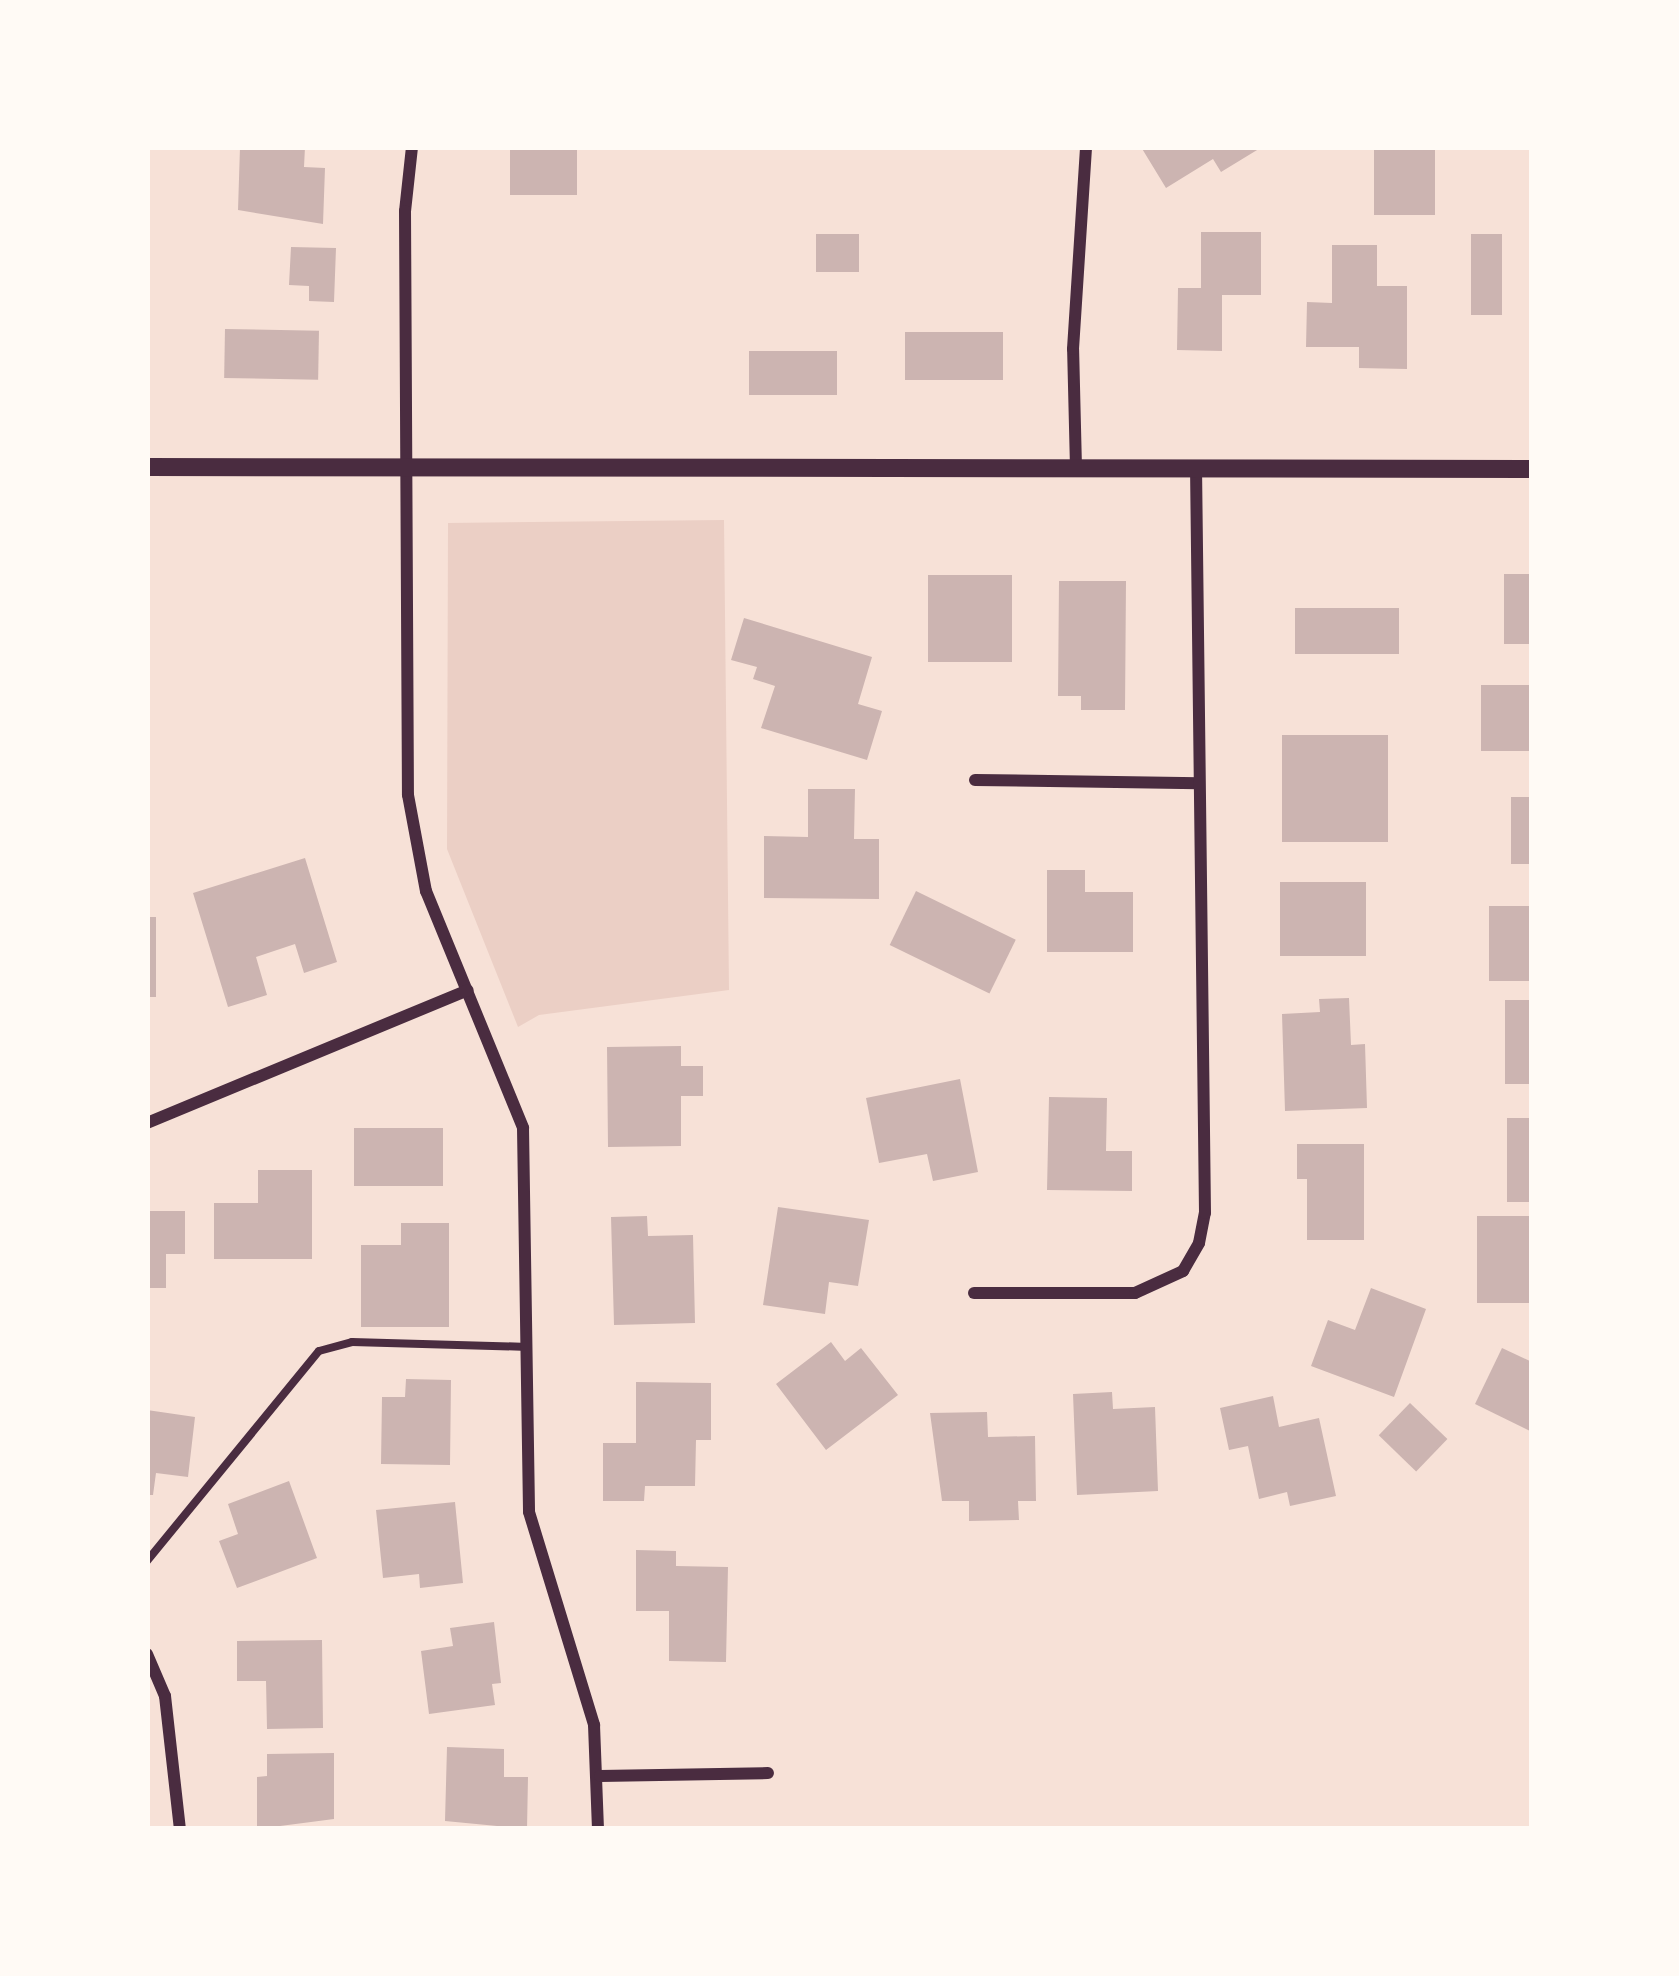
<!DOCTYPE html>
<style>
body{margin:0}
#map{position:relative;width:1679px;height:1976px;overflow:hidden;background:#f7e1d7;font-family:Lato,sans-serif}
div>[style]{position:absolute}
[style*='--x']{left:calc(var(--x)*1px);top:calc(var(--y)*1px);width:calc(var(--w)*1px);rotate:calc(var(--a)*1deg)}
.green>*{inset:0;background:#ebcfc5}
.building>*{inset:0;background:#ccb4b1;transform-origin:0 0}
.service>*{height:8px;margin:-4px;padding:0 4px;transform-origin:4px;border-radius:4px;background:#4a2c40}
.minor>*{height:12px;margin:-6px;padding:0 6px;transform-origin:6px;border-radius:6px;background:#4a2c40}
.tertiary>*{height:18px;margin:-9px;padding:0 9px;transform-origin:9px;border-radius:9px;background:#4a2c40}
span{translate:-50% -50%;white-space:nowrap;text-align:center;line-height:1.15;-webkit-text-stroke:9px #fffaf5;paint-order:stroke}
.frame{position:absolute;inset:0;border:150px solid #fffaf5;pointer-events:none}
</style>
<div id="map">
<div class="green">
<div style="clip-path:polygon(724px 520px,729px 990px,539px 1015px,518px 1027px,447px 849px,448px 523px)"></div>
</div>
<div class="building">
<div style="clip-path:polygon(240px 147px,305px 147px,304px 167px,325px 168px,323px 224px,238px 210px)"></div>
<div style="left:510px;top:147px;width:67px;height:48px"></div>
<div style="clip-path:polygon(1141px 147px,1262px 147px,1221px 172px,1213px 159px,1166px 188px)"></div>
<div style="left:1374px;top:147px;width:61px;height:68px"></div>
<div style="clip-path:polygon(1201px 232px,1261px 232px,1261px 295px,1222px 295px,1222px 351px,1177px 350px,1178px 288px,1201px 288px)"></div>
<div style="left:816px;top:234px;width:43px;height:38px"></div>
<div style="left:1471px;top:234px;width:31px;height:81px"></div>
<div style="clip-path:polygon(1332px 245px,1377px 245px,1377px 286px,1407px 286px,1407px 369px,1359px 368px,1359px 347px,1306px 347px,1307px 302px,1332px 303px)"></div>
<div style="clip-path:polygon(291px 247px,336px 248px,334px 302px,309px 301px,309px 286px,289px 285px)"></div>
<div style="left:225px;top:329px;width:94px;height:49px;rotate:1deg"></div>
<div style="left:905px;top:332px;width:98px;height:48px"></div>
<div style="left:749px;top:351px;width:88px;height:44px"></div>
<div style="left:1504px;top:574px;width:28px;height:70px"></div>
<div style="left:928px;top:575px;width:84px;height:87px"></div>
<div style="clip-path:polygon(1059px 581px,1126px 581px,1125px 710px,1081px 710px,1081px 696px,1058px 696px)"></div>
<div style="left:1295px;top:608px;width:104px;height:46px"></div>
<div style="clip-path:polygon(744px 618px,872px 657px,858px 704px,882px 711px,867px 760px,761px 728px,775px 686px,753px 679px,757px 667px,731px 660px)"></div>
<div style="left:1481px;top:685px;width:51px;height:66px"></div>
<div style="left:1282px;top:735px;width:106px;height:107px"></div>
<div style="clip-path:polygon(808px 789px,855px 789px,854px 839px,879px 839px,879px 899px,764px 898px,764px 836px,808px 837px)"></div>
<div style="left:1511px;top:797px;width:21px;height:67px"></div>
<div style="clip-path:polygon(305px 858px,337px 962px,304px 973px,295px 944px,256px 957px,267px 995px,228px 1007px,193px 893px)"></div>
<div style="clip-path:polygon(1047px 870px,1085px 870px,1085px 892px,1133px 892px,1133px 952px,1047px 952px)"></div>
<div style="left:1280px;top:882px;width:86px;height:74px"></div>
<div style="left:916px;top:891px;width:111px;height:60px;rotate:26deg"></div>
<div style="left:1489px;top:906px;width:43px;height:75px"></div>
<div style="left:147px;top:917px;width:9px;height:80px"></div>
<div style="clip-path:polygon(1349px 998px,1351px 1045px,1365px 1044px,1367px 1108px,1285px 1111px,1282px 1014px,1320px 1012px,1319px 999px)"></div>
<div style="left:1505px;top:1000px;width:27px;height:84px"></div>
<div style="clip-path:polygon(681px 1046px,681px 1066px,703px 1066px,703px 1096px,681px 1096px,681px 1146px,608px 1147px,607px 1047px)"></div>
<div style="clip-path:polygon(960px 1079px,978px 1172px,933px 1181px,927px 1154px,879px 1163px,866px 1098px)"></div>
<div style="clip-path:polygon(1049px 1097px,1107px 1098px,1106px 1151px,1132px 1151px,1132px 1191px,1047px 1190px)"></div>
<div style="left:1507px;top:1118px;width:25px;height:84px"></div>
<div style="left:354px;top:1128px;width:89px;height:58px"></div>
<div style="clip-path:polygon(1297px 1144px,1364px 1144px,1364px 1240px,1307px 1240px,1307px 1179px,1297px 1179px)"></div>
<div style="clip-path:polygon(258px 1170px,312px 1170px,312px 1259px,214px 1259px,214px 1203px,258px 1203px)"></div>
<div style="clip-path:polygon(778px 1207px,869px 1220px,858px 1286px,829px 1282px,825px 1314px,763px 1305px)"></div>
<div style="clip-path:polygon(147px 1211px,185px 1211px,185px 1254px,166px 1254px,166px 1288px,147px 1288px)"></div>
<div style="clip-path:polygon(647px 1216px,648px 1236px,693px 1235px,695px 1323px,614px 1325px,611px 1217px)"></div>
<div style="left:1477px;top:1216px;width:55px;height:87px"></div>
<div style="clip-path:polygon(401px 1223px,449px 1223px,449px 1327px,361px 1327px,361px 1245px,401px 1245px)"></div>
<div style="clip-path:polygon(1371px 1288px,1426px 1309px,1394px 1397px,1311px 1366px,1328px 1320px,1355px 1330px)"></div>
<div style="clip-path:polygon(831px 1342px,845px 1361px,861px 1348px,898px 1395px,826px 1450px,776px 1384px)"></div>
<div style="clip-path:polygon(1502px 1348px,1532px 1362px,1532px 1432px,1475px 1404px)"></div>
<div style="clip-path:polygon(406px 1379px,451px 1380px,450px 1465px,381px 1464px,382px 1397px,405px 1397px)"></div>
<div style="clip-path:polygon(636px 1382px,711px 1383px,711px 1440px,696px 1440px,695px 1486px,645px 1486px,644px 1501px,603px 1501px,603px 1443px,636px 1443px)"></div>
<div style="clip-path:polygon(1112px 1392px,1113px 1409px,1155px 1407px,1158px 1491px,1077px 1495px,1073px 1394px)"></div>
<div style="clip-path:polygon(1273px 1396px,1279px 1427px,1319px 1418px,1336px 1496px,1290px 1506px,1287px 1492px,1259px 1499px,1248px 1446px,1229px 1450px,1220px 1408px)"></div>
<div style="left:1410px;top:1403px;width:52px;height:45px;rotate:44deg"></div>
<div style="clip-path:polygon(147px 1410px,195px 1417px,188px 1477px,156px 1473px,153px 1495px,147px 1495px)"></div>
<div style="clip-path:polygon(987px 1412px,988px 1437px,1035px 1436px,1036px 1501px,1018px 1501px,1019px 1520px,969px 1521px,969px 1501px,942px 1501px,930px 1413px)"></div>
<div style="clip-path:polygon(289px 1481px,317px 1558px,237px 1588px,219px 1541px,238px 1534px,228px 1504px)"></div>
<div style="clip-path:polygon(455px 1502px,463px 1583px,420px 1588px,419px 1574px,383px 1578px,376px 1510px)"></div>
<div style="clip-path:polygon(636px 1550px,676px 1551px,676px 1566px,728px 1567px,726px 1662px,669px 1661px,669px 1611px,636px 1611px)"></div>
<div style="clip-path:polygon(494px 1622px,501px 1683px,492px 1684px,495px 1705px,429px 1714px,421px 1651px,453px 1646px,450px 1628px)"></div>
<div style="clip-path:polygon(322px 1640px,323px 1728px,267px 1729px,266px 1681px,237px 1681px,237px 1641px)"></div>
<div style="clip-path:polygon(447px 1747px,504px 1749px,504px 1777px,528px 1777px,527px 1829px,445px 1821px)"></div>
<div style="clip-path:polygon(334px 1753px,334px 1819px,257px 1829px,257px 1777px,267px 1776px,267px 1754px)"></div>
</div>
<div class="service">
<div style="--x:147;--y:1561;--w:271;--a:-50.7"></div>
<div style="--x:319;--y:1351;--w:34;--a:-15"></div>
<div style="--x:352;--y:1342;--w:176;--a:1.6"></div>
</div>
<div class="minor">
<div style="--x:412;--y:147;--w:64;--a:96.2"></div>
<div style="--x:405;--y:211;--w:584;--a:89.71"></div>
<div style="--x:408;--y:795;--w:98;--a:79.4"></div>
<div style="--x:426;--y:891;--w:256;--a:67.7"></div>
<div style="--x:523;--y:1128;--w:384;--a:89.1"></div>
<div style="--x:529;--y:1512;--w:223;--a:73"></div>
<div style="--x:594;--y:1725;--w:104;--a:87.8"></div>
<div style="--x:1076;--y:468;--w:119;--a:-91.4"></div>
<div style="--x:1073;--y:349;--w:202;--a:-86.3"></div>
<div style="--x:975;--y:780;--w:224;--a:0.8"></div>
<div style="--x:147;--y:1123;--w:347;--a:-22.5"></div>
<div style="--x:974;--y:1293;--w:161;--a:0"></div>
<div style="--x:1135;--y:1293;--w:53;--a:-24.6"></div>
<div style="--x:1183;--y:1271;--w:32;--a:-60"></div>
<div style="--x:1199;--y:1243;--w:31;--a:-79"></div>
<div style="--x:1205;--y:1213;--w:744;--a:-90.69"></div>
<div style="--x:147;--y:1654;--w:46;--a:66.8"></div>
<div style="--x:165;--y:1696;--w:134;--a:83.6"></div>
<div style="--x:600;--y:1776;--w:168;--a:-1"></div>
</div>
<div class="tertiary">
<div style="--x:147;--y:467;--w:1385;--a:0.08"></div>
</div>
<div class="frame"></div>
</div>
